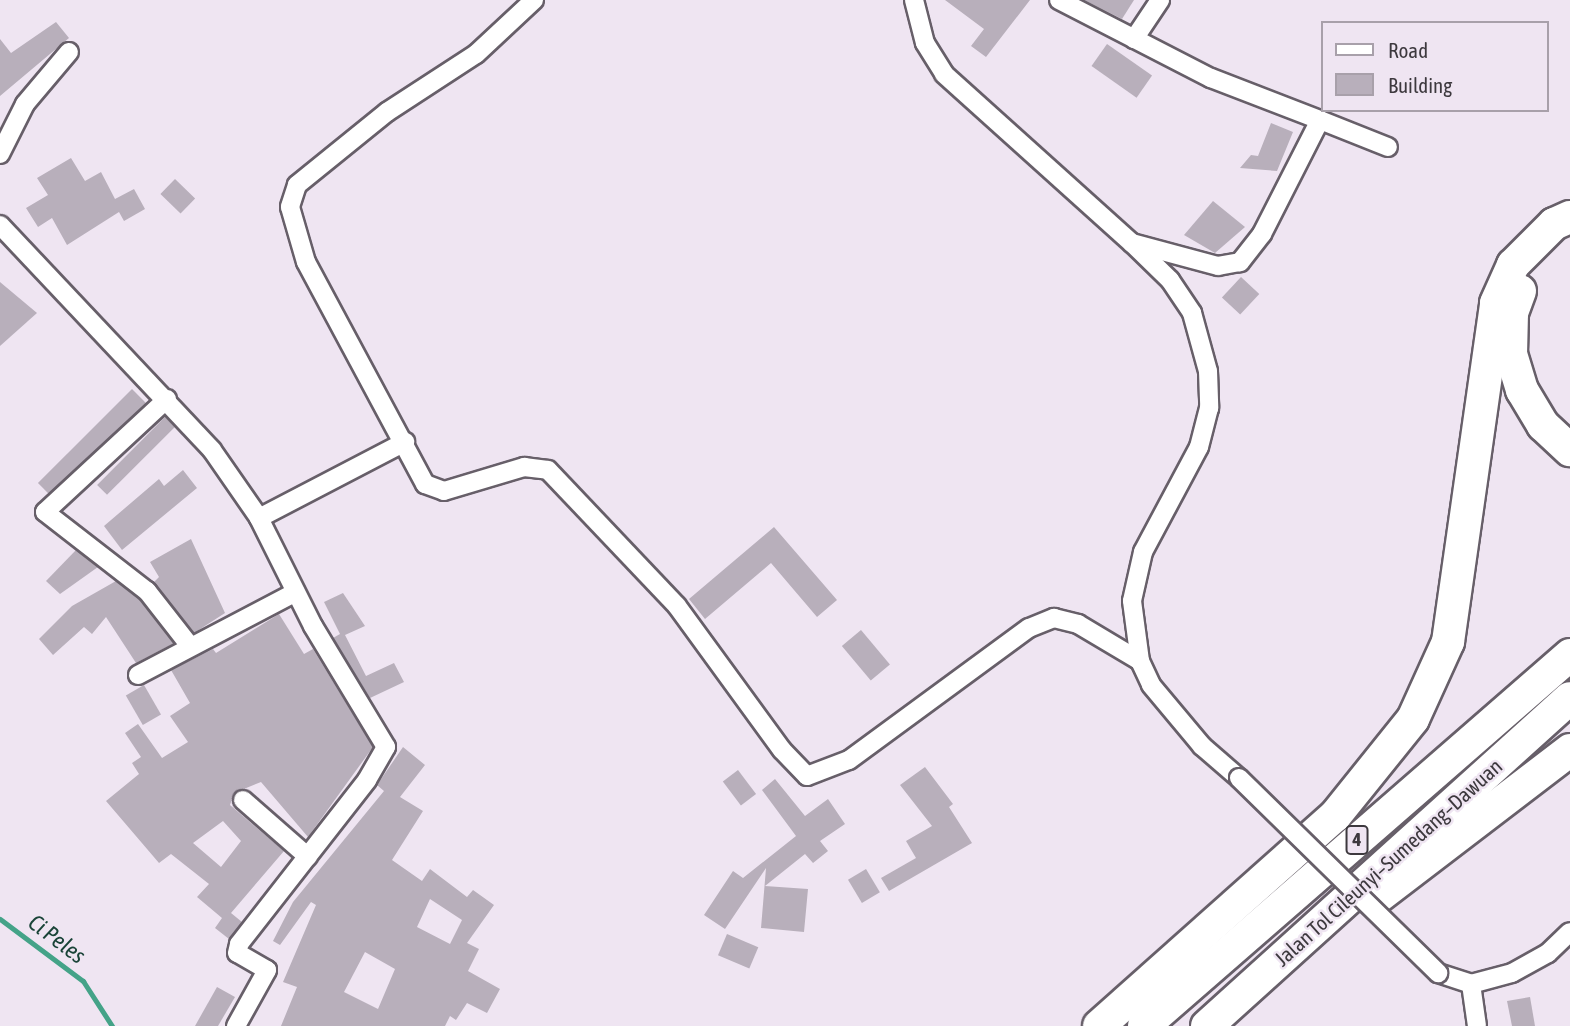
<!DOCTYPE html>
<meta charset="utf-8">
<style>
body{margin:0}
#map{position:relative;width:1570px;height:1026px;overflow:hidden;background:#efe5f2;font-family:"Asap Condensed",sans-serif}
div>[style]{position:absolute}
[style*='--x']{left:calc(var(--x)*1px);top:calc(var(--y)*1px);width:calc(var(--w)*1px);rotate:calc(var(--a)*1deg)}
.stream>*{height:5px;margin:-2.5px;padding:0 2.5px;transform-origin:2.5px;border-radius:2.5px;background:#44a388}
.building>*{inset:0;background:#b8afbb;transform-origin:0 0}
.roads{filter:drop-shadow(2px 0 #675f69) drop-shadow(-2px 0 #675f69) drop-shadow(0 2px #675f69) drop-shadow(0 -2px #675f69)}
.street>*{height:18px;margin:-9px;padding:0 9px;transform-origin:9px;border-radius:9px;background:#fff}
.highway>*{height:32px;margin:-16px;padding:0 16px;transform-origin:16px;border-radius:16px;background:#fff}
.bridges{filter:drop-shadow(2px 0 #675f69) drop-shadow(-2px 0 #675f69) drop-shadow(0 2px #675f69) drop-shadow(0 -2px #675f69)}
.street-bridge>*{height:18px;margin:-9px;padding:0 9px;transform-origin:9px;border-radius:9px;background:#fff}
span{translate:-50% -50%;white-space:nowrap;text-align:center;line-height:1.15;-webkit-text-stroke:5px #efe5f2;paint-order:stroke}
.shield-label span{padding:2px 5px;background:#efe5f2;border:2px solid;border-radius:5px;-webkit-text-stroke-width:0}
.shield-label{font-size:19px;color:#3d393e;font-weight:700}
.street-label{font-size:21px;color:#3d393e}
.water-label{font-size:23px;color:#1a4438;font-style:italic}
.legend{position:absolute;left:1321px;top:21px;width:228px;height:91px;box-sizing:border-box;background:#efe5f2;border:2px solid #a8a0aa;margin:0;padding:9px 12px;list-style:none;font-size:21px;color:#3d393e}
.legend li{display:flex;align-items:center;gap:14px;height:35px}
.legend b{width:35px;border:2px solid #a8a0aa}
</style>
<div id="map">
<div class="stream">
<div style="--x:0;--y:919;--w:104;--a:36.8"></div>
<div style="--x:83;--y:981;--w:54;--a:57.2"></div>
</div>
<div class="building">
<div style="clip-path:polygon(945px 0,1030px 0,986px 57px,971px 46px,984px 29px)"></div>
<div style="clip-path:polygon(1084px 0,1134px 0,1122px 19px)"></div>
<div style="clip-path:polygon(56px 22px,69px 38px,0 96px,0 39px,11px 53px)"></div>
<div style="left:1107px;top:44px;width:55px;height:27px;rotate:35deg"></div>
<div style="clip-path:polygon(1271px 123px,1293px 132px,1277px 171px,1240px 168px,1251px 155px,1258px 156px)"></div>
<div style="clip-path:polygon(71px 158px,85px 181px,101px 172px,115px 199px,134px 189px,145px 209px,124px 221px,119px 212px,67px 245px,52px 218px,38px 227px,26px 208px,48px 195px,37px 178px)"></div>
<div style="left:175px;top:179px;width:28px;height:21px;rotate:44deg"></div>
<div style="clip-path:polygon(1213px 201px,1245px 227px,1215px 253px,1184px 235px)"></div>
<div style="left:1241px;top:277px;width:25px;height:28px;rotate:43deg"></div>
<div style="clip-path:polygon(0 282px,37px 313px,0 346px)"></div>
<div style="left:132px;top:389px;width:20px;height:133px;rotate:45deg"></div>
<div style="left:165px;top:417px;width:14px;height:96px;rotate:45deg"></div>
<div style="clip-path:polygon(183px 470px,197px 488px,122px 550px,104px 526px,159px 479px,164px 486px)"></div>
<div style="clip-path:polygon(774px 527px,837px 600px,817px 617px,771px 563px,705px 619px,689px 599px)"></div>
<div style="clip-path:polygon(191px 539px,225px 613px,194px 633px,154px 582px,159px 577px,150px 562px)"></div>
<div style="clip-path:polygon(76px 550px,98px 567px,60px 594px,46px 581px)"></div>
<div style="clip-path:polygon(116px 581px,139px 599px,174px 643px,136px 663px,106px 617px,92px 634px,84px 627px,53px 655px,39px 639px,72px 606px)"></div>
<div style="clip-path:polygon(343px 593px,365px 626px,345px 635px,366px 676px,394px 663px,404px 682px,370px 698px,333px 638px,340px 634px,324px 602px)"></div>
<div style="clip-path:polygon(evenodd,279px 614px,304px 654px,313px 649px,373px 747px,308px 837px,261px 782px,234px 793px,230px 805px,284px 851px,231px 913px,242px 922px,229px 939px,215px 928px,222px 918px,197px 897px,209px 884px,171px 854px,159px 863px,106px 801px,139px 774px,132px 763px,141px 757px,125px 733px,138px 724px,162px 758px,188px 742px,170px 716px,190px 703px,171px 670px,213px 649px,216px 653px,279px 614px,223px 821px,241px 841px,221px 867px,193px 843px,223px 821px)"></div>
<div style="left:861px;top:630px;width:45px;height:25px;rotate:50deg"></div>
<div style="left:144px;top:685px;width:34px;height:21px;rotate:60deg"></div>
<div style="clip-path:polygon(evenodd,403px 747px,425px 765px,400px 797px,423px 811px,392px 860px,422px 881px,430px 869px,467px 897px,473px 890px,494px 905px,467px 943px,479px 949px,468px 971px,500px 989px,487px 1013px,467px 1003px,456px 1020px,450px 1016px,445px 1026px,281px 1026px,297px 987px,283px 982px,316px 905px,311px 902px,280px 945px,273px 941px,293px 902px,384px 791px,377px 785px,403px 747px,430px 899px,462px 920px,450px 944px,417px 927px,430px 899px,403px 747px,365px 952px,395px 969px,378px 1009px,344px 992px,365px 952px)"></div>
<div style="clip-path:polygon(925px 767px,953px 804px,949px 807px,972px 843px,889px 891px,881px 878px,916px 858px,906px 841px,932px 826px,900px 785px)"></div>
<div style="left:738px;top:770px;width:30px;height:19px;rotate:53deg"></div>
<div style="clip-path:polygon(775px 779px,805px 816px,828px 799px,845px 824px,820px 841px,828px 851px,813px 863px,805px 854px,765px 886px,808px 889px,804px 932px,761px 928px,766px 868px,725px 929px,704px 915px,733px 871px,743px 878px,796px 836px,762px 790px)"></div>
<div style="left:866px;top:869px;width:27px;height:21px;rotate:59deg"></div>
<div style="left:727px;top:934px;width:34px;height:23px;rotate:23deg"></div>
<div style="clip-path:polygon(217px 987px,235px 997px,218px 1026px,195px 1026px)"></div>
<div style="clip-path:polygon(1530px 997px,1535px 1026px,1512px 1026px,1507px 1001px)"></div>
</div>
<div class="roads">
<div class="street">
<div style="--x:534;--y:0;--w:79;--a:137"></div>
<div style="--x:476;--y:54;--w:106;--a:146.9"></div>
<div style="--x:387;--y:112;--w:116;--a:141"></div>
<div style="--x:297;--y:185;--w:23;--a:108"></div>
<div style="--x:290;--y:207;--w:57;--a:73.8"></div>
<div style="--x:306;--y:262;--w:252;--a:61.8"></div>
<div style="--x:425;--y:484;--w:20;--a:20"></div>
<div style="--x:444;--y:491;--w:84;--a:-16.7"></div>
<div style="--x:524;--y:467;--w:24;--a:7"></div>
<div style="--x:548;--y:470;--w:187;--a:46.5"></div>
<div style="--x:677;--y:606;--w:178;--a:53.9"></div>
<div style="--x:782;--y:750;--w:36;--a:46"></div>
<div style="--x:807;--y:776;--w:45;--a:-20.9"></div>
<div style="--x:849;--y:760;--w:223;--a:-36.3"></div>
<div style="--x:1029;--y:628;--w:27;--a:-22"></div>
<div style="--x:1054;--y:618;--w:25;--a:14"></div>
<div style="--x:1078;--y:624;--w:72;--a:30.8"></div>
<div style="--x:914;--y:0;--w:44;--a:75.7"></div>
<div style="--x:925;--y:43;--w:36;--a:58"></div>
<div style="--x:944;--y:74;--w:253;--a:42"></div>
<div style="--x:1132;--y:243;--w:53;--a:44.2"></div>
<div style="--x:1170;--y:280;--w:40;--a:56"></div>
<div style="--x:1192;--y:313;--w:60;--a:74.6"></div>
<div style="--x:1208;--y:371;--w:37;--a:88"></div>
<div style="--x:1209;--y:408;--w:40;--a:104.4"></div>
<div style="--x:1199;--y:447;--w:119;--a:118.1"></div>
<div style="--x:1143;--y:552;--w:50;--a:102.7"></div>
<div style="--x:1132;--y:601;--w:61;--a:82.4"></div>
<div style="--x:1140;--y:661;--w:26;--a:65"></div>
<div style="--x:1151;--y:685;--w:80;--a:50.1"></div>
<div style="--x:1202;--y:746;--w:49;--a:40.9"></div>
<div style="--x:1059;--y:0;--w:171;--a:27.2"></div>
<div style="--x:1211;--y:78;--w:117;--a:21.1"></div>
<div style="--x:1320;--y:120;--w:128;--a:117"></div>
<div style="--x:1262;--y:234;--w:36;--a:128"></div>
<div style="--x:1240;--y:262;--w:22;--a:170"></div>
<div style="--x:1218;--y:266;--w:89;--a:-165"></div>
<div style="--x:1134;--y:39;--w:47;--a:-56.3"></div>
<div style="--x:1320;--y:120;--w:73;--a:21.7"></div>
<div style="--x:0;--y:154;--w:56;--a:-63.4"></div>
<div style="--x:25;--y:104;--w:68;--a:-49.8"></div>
<div style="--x:0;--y:225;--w:309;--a:46.7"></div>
<div style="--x:212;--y:450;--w:83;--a:55.3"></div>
<div style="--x:167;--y:399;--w:166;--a:137.2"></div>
<div style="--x:45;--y:512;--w:129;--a:37.8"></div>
<div style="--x:147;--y:591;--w:70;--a:52"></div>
<div style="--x:138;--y:675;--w:178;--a:-27.7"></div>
<div style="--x:243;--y:800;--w:86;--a:41.2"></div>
<div style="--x:1438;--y:973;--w:35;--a:18"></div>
<div style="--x:1471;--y:984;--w:42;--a:-15"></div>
<div style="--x:1512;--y:973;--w:41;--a:-29.1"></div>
<div style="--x:1548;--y:953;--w:30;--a:-44"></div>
<div style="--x:1471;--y:984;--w:42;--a:81.9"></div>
<div style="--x:236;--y:1026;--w:64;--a:-61"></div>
<div style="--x:267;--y:970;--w:34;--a:-150"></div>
<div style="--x:237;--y:953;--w:9;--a:-77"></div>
<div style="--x:239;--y:944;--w:208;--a:-52"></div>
<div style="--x:367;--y:780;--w:38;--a:-60"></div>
<div style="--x:386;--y:747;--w:141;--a:-121.1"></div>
<div style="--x:313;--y:626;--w:121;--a:-116.6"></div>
<div style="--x:259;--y:518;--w:165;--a:-27.5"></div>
</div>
<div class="highway">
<div style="--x:1520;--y:291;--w:23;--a:110"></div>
<div style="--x:1512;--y:313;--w:41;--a:91.4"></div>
<div style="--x:1511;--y:354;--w:38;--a:73"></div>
<div style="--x:1522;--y:390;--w:41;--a:59"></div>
<div style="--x:1543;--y:425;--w:37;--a:43"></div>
<div style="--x:1374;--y:900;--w:247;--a:-37.4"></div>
<div style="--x:1099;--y:1026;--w:316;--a:-41.7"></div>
<div style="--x:1335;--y:816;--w:124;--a:-51.2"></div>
<div style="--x:1413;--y:719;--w:85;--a:-65.6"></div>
<div style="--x:1448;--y:642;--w:342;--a:-81.9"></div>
<div style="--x:1496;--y:303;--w:42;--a:-65.9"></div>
<div style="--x:1513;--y:265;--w:58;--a:-45"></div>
<div style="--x:1554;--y:224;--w:17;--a:-24"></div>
<div style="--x:1144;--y:1026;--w:565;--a:-41.05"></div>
<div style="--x:1207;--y:1026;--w:489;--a:-42.1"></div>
</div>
</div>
<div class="bridges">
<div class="street-bridge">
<div style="--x:1239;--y:778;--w:279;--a:44.4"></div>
</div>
</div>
<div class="shield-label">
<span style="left:1357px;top:840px">4</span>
</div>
<div class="street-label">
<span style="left:1388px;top:862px;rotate:-42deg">Jalan Tol Cileunyi–Sumedang–Dawuan</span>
</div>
<div class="water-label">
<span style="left:57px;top:939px;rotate:37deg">Ci Peles</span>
</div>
<ul class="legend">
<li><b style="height:9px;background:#fff"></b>Road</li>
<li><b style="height:19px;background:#b8afbb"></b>Building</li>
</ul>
</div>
